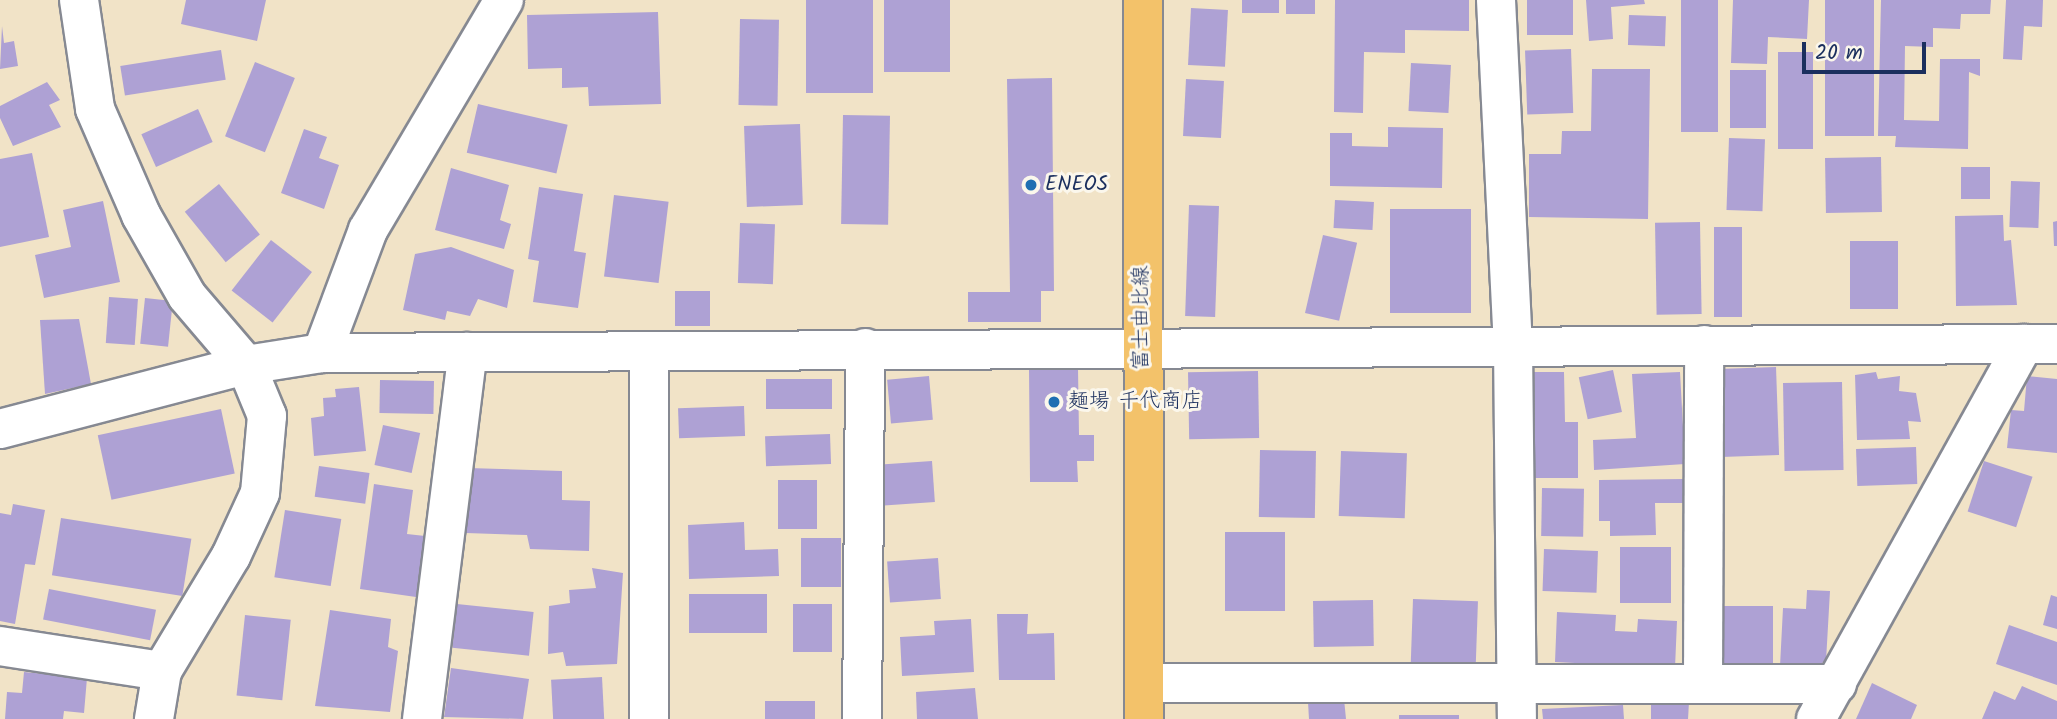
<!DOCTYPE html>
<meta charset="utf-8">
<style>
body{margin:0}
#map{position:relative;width:2057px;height:719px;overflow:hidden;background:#f1e3c7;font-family:Kalam,"Klee One",sans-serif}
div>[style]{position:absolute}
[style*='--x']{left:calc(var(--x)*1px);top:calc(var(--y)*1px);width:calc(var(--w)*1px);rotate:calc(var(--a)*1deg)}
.building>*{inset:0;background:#aea1d4;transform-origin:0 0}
.roads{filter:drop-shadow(2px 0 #868992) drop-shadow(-2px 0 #868992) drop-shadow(0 2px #868992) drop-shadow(0 -2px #868992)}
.minor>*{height:38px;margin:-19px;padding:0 19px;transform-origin:19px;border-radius:19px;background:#fff}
.major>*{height:38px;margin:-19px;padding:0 19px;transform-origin:19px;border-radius:19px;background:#f3c26a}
.dots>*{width:19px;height:19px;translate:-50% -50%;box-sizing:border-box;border:4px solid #fbf7ec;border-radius:50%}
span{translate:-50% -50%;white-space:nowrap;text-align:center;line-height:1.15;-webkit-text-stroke:6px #fbf7ec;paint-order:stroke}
.poi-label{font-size:21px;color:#1b2f5e}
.left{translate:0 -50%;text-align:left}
.street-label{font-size:21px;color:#1b2f5e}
.scale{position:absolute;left:1802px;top:42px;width:124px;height:32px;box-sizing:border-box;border:4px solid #1b2f5e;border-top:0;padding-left:9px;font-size:21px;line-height:24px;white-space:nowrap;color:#1b2f5e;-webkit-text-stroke:5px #fbf7ec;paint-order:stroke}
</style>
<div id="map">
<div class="building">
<div style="clip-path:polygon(186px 0,266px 0,257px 41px,181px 24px)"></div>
<div style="left:806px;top:0;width:67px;height:93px"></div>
<div style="left:884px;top:0;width:66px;height:72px"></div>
<div style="left:1242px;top:0;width:37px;height:13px"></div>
<div style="left:1286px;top:0;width:29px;height:14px"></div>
<div style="clip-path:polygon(1335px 0,1469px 0,1469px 31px,1405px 30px,1405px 53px,1364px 52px,1363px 113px,1334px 112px)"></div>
<div style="left:1527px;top:0;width:46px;height:35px"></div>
<div style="clip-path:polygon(1586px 0,1644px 0,1645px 4px,1611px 7px,1613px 39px,1589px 41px)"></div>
<div style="left:1681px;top:0;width:37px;height:132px"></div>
<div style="clip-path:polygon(1733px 0,1809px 0,1807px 39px,1768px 37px,1767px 64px,1731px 63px)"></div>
<div style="left:1825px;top:0;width:49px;height:136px"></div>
<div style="clip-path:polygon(1881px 0,1991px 0,1990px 14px,1961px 14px,1960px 29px,1933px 28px,1933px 47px,1905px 46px,1904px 120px,1939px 121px,1940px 59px,1980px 59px,1980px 76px,1969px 72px,1968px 149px,1895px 147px,1896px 136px,1878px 136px)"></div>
<div style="clip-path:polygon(2006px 0,2043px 0,2042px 27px,2024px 26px,2022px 60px,2003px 59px)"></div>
<div style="left:1191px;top:8px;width:37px;height:57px;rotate:3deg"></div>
<div style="clip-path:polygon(658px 12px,661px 104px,589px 106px,588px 87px,562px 88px,562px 68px,528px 69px,527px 15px)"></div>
<div style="left:1629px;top:15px;width:37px;height:30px;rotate:2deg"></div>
<div style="left:740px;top:19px;width:39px;height:86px;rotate:1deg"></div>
<div style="clip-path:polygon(2px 26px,4px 43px,14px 41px,18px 66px,0 69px)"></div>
<div style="left:1571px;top:49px;width:64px;height:46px;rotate:88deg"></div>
<div style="left:221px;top:50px;width:30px;height:102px;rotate:81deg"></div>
<div style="left:1778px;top:52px;width:35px;height:97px"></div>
<div style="left:255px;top:62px;width:43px;height:80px;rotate:22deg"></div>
<div style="left:1411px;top:63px;width:40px;height:48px;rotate:3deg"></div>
<div style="clip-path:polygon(1592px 69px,1650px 69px,1648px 219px,1529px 217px,1529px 154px,1561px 154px,1562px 131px,1591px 131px)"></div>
<div style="left:1730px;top:70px;width:36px;height:58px"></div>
<div style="clip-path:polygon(1052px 78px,1054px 291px,1041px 291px,1041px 322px,968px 322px,968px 292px,1010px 292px,1007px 79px)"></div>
<div style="left:1186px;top:79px;width:38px;height:57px;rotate:3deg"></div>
<div style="clip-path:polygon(47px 82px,60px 100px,49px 105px,61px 127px,13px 146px,0 118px,0 106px)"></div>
<div style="left:478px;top:104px;width:92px;height:50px;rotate:13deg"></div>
<div style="left:198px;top:109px;width:36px;height:62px;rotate:66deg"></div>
<div style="left:843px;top:115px;width:47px;height:109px;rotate:1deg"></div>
<div style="left:800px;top:124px;width:81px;height:56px;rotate:88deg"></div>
<div style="clip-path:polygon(1388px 127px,1443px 128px,1442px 188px,1330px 186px,1330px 133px,1352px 133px,1352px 146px,1388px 147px)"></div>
<div style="clip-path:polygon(304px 129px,327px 137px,319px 158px,339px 165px,324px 209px,281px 193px)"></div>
<div style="left:1729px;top:138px;width:36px;height:72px;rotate:2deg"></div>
<div style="clip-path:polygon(32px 153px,49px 237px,0 247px,0 159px)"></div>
<div style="left:1881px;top:157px;width:55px;height:56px;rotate:89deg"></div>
<div style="left:1961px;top:167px;width:29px;height:32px"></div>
<div style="clip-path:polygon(451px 168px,509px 185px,500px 220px,511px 224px,504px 249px,435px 230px)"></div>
<div style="left:2011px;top:181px;width:29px;height:46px;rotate:2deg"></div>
<div style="left:219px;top:184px;width:65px;height:44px;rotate:51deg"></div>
<div style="clip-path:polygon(539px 187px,583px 194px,574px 251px,586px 253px,578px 308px,533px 302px,539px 261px,528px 259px)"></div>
<div style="left:614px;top:195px;width:55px;height:82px;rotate:7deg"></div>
<div style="left:1335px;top:200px;width:39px;height:28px;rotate:3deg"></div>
<div style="clip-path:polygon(103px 201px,120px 282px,44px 298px,35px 255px,71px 247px,63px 210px)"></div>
<div style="left:1189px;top:205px;width:30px;height:111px;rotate:2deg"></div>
<div style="left:1390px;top:209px;width:81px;height:104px"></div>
<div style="clip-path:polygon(2003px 215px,2004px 241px,2011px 240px,2017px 305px,1956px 306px,1955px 216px)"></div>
<div style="clip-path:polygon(2057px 221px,2057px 246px,2054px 246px,2053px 222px)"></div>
<div style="left:1700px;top:222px;width:92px;height:45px;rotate:89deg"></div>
<div style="left:740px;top:223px;width:35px;height:60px;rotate:2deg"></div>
<div style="left:1714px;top:227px;width:28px;height:90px"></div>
<div style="left:1323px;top:235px;width:35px;height:80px;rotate:13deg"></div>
<div style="left:271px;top:240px;width:52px;height:64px;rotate:38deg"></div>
<div style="left:1898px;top:241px;width:68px;height:48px;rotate:90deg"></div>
<div style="clip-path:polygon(451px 247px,514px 270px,507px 308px,478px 299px,470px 316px,447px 311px,445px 320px,403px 310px,415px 254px)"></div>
<div style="left:675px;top:291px;width:35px;height:35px"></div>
<div style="left:109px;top:297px;width:29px;height:46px;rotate:4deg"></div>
<div style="left:145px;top:298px;width:28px;height:46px;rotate:6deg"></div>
<div style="clip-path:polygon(79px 319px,91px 384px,45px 394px,40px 320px)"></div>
<div style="left:1776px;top:367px;width:88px;height:58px;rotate:88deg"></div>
<div style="clip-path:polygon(1078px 368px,1079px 435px,1094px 435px,1094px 461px,1077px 461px,1078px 482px,1030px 482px,1029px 369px)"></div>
<div style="left:1613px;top:370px;width:43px;height:35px;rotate:78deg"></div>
<div style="left:1258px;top:371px;width:67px;height:70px;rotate:89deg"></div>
<div style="clip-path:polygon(1534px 372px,1564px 372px,1565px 422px,1578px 422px,1578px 478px,1535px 478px)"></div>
<div style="clip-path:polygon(1680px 372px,1685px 464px,1594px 470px,1593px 440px,1636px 438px,1632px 374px)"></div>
<div style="clip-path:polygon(1876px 372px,1878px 379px,1900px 376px,1899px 391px,1916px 393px,1921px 422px,1908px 421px,1910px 439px,1857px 440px,1855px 375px)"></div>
<div style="left:929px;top:376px;width:44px;height:42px;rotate:85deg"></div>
<div style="clip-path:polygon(2027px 376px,2057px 379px,2057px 453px,2007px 448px,2011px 410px,2024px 411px)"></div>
<div style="left:832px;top:379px;width:30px;height:66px;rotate:90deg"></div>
<div style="left:380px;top:380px;width:54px;height:33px;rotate:1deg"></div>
<div style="left:1842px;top:382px;width:88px;height:59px;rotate:89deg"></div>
<div style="clip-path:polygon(359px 387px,366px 451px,314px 456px,311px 418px,324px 416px,323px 398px,336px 397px,335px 389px)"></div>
<div style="left:744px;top:406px;width:30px;height:66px;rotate:88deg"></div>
<div style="left:221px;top:409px;width:66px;height:126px;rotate:78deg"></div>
<div style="left:383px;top:425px;width:38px;height:41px;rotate:12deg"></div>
<div style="left:830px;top:434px;width:30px;height:65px;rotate:88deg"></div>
<div style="left:1916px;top:447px;width:37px;height:60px;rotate:88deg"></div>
<div style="left:1260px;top:450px;width:56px;height:67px;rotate:1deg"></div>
<div style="left:1341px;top:451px;width:66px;height:65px;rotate:2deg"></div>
<div style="left:932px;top:461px;width:41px;height:51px;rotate:86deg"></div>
<div style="left:1984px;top:461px;width:51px;height:53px;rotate:18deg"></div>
<div style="left:319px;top:466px;width:51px;height:31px;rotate:8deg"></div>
<div style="clip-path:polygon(468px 468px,562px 471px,562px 500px,590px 501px,589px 551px,530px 549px,527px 535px,466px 533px)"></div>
<div style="clip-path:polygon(1684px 479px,1685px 503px,1655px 503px,1656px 535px,1610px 536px,1610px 521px,1599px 521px,1599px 480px)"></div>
<div style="left:778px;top:480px;width:39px;height:49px"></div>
<div style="clip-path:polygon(374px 484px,413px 490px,407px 534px,425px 536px,416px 597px,360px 589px)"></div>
<div style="left:1542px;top:488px;width:42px;height:48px;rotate:1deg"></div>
<div style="clip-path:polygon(13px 504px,45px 510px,35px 565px,25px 564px,15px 624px,0 621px,0 513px,11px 515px)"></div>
<div style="left:285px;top:510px;width:57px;height:68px;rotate:9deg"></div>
<div style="left:61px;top:518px;width:132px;height:58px;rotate:9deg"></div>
<div style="clip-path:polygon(744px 522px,745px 550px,778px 549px,779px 576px,689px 579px,688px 525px)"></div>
<div style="left:1285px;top:532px;width:79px;height:60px;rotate:90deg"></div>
<div style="left:801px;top:538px;width:40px;height:49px"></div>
<div style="left:1620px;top:547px;width:51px;height:56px"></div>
<div style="left:1544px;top:549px;width:54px;height:42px;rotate:2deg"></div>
<div style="left:938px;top:558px;width:41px;height:51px;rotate:86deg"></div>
<div style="clip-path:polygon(592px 568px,623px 573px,617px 664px,566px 666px,563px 652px,548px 654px,549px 606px,570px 603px,569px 590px,596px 588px)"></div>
<div style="left:49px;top:589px;width:109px;height:31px;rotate:11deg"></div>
<div style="clip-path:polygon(1807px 590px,1830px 591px,1826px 661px,1813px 667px,1780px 666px,1783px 608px,1806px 609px)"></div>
<div style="left:689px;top:594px;width:78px;height:39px"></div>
<div style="clip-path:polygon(2051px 595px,2057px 597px,2057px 629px,2043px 625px)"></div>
<div style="left:1413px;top:599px;width:65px;height:65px;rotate:2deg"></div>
<div style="left:1373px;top:600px;width:46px;height:60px;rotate:89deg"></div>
<div style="left:457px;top:604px;width:77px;height:44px;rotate:6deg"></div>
<div style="left:793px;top:604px;width:39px;height:48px"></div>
<div style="left:1773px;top:606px;width:57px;height:52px;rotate:90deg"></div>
<div style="clip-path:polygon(330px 610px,391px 619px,388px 647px,398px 651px,390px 712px,315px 706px)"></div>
<div style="clip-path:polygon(1557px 612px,1616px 615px,1615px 631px,1637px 632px,1638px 619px,1677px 621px,1675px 668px,1555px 662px)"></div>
<div style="clip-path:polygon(997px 614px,1028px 614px,1027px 634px,1054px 633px,1055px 680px,999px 680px)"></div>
<div style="left:245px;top:615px;width:46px;height:81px;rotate:6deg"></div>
<div style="clip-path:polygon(971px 619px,974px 672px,902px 676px,900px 637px,935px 635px,934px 621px)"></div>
<div style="clip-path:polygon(2009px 625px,2057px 642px,2057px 685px,1996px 664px)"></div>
<div style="clip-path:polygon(451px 668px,529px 679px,523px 719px,444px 717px)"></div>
<div style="clip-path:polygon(24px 672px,87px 678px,84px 713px,64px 711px,63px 719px,5px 719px,7px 692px,22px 693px)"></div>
<div style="left:602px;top:677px;width:42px;height:51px;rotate:87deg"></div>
<div style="clip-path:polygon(1872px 683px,1917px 705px,1911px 719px,1856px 719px)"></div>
<div style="clip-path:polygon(2022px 686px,2057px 701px,2057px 719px,1982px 719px,1994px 691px,2015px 700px)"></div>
<div style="clip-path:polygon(975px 688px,978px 719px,917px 719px,916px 692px)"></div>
<div style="clip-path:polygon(1344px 699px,1346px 719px,1309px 719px,1308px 702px)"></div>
<div style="left:815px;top:701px;width:18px;height:50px;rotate:90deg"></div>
<div style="clip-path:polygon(1689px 702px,1688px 719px,1651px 719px,1651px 705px)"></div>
<div style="clip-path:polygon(1623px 705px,1624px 719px,1543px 719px,1542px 709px)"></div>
<div style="left:1399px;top:715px;width:60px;height:4px"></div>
</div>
<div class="roads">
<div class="minor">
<div style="--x:79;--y:0;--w:110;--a:81.6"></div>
<div style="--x:95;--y:109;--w:116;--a:66.5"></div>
<div style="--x:141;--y:215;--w:93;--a:60.4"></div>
<div style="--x:187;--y:296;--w:91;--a:49.5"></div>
<div style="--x:246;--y:365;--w:55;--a:67.6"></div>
<div style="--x:267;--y:416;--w:77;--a:95.2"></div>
<div style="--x:260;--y:493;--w:69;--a:114.7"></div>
<div style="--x:231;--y:556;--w:134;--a:121"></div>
<div style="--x:162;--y:671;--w:49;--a:99.5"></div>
<div style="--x:1496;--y:0;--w:345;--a:87.2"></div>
<div style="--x:1513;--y:345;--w:374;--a:89.4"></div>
<div style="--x:649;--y:352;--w:367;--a:90"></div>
<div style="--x:322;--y:353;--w:131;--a:-69.5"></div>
<div style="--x:368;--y:230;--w:267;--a:-59.4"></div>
<div style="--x:0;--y:429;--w:254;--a:-14.6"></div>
<div style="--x:246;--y:365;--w:77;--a:-9"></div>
<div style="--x:322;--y:353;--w:1735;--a:-0.3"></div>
<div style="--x:0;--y:646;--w:164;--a:8.8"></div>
<div style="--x:1144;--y:683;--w:693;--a:0.08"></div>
<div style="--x:1703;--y:683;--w:338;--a:-89.8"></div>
<div style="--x:422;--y:719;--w:370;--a:-82.9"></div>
<div style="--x:862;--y:719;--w:371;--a:-89.5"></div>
<div style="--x:1816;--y:719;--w:429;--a:-61"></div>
</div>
<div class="major">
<div style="--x:1143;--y:0;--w:719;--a:89.92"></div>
</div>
</div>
<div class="dots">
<div style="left:1031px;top:185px;background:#1f6fb2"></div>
<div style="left:1054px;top:402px;background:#1f6fb2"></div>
</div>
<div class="poi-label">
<span class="left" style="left:1045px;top:185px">ENEOS</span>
<span class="left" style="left:1068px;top:402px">麺場 千代商店</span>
</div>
<div class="street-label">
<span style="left:1142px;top:318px;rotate:-90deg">富士由比線</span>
</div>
<div class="scale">20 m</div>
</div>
